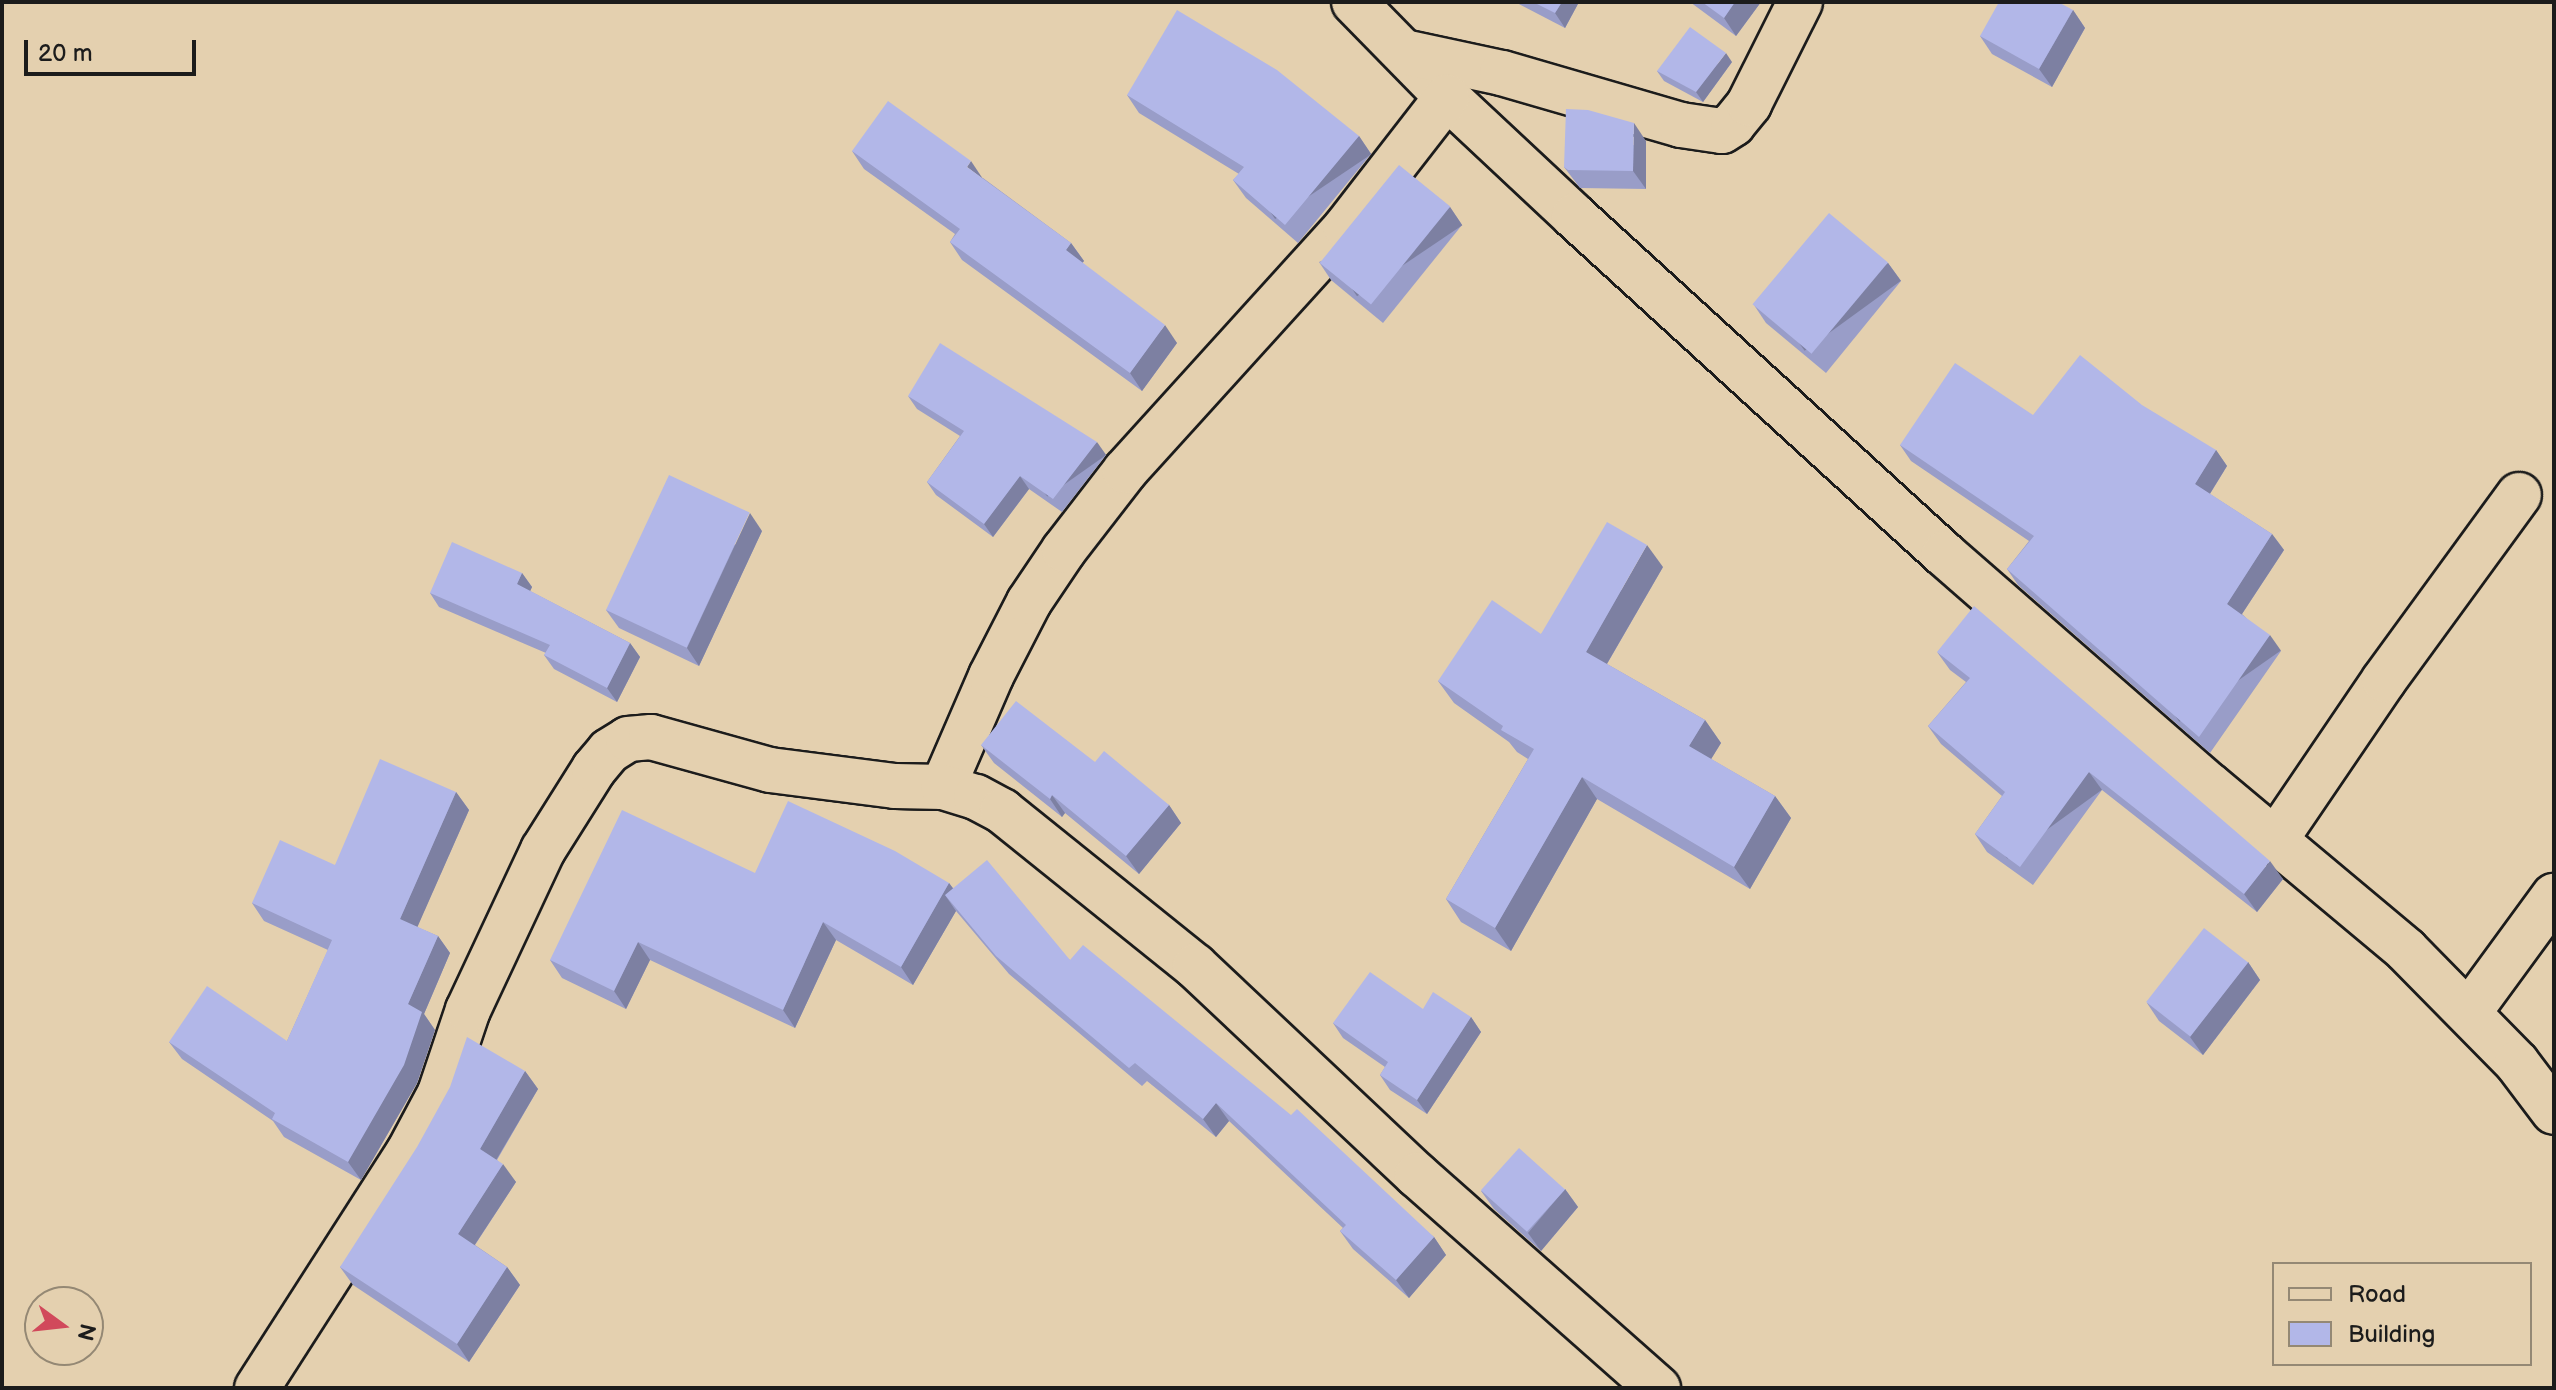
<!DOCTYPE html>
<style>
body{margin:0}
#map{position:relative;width:2556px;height:1390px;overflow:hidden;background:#e4d0af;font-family:"Balsamiq Sans",sans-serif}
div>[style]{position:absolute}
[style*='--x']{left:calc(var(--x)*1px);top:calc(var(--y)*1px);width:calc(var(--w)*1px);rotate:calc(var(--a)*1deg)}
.roads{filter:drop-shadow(2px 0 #1c1c1c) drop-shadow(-2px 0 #1c1c1c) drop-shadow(0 2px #1c1c1c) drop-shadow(0 -2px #1c1c1c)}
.minor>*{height:44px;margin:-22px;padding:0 22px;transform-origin:22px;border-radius:22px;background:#e4d0af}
.wall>*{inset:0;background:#999dc8}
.shaded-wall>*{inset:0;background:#7d80a2;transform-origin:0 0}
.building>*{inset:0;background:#b2b7e8;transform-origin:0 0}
span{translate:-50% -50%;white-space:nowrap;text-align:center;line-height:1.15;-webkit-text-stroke:6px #e4d0af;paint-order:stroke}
.frame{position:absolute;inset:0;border:4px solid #1c1c1c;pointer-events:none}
.legend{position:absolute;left:2272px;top:1262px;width:260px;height:104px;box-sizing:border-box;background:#e4d0af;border:2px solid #948874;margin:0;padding:10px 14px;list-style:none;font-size:24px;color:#1c1c1c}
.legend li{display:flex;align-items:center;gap:16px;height:40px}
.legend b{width:40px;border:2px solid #948874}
.north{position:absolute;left:24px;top:1286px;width:80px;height:80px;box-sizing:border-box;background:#e4d0af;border:2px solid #948874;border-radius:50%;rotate:105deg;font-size:22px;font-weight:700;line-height:32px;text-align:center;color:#1c1c1c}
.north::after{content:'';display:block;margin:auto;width:28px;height:36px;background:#d1495b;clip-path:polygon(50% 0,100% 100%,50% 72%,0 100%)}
.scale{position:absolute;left:24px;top:40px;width:172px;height:36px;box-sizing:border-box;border:4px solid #1c1c1c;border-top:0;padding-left:10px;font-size:24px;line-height:28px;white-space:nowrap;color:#1c1c1c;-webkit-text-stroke:6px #e4d0af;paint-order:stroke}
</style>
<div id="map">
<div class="roads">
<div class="minor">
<div style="--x:1354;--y:2;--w:133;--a:45.6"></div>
<div style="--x:1447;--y:97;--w:174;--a:43.1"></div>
<div style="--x:1574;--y:216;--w:501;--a:42.41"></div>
<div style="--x:1944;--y:554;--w:352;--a:41.1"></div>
<div style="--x:2209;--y:785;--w:257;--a:39.9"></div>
<div style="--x:2406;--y:950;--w:158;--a:45.5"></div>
<div style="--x:2517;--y:1063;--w:61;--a:52.9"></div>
<div style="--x:1404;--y:52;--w:100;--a:12.1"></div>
<div style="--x:1502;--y:73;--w:186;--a:16.2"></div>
<div style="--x:1681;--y:125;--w:41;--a:8.3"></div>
<div style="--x:1722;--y:131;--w:13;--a:-32"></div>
<div style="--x:1733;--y:124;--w:26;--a:-51"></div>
<div style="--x:1749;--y:104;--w:114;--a:-63.4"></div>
<div style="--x:943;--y:787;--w:121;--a:-66.6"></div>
<div style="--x:991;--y:676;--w:83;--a:-62.8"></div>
<div style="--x:1029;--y:602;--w:63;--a:-56.1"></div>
<div style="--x:1064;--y:550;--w:100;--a:-52.3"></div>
<div style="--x:1125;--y:471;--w:329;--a:-47.8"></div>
<div style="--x:1346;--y:227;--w:165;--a:-52.2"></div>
<div style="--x:2276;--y:839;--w:192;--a:-55.8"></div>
<div style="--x:2384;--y:680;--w:229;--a:-53.9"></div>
<div style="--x:2469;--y:1012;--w:144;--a:-53.8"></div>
<div style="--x:257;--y:1388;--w:279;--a:-57.3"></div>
<div style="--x:408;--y:1153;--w:68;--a:-61.9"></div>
<div style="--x:440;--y:1093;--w:88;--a:-71.4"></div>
<div style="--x:468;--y:1010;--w:177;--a:-64.9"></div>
<div style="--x:543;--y:850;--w:96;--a:-57.8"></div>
<div style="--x:594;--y:769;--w:23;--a:-50"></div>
<div style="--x:609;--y:751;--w:22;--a:-32"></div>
<div style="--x:628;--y:739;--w:23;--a:-5"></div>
<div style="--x:651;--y:737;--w:123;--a:15.5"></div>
<div style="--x:770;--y:770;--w:126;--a:7.3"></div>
<div style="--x:895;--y:786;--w:48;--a:1.2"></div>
<div style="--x:943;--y:787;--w:34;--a:17"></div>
<div style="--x:976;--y:797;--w:30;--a:28"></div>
<div style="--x:1002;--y:811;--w:248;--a:38.8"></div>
<div style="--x:1195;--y:966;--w:305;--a:43.3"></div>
<div style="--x:1417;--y:1175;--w:322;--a:41.5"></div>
</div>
</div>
<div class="wall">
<div style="clip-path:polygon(1515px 2px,1579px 2px,1565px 28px)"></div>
<div style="clip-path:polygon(1690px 2px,1761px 2px,1736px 36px)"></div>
<div style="clip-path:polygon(2073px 10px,2085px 28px,2052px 87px,1992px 54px,1980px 36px)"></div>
<div style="clip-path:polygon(1732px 62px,1703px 102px,1664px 81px,1657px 71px)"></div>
<div style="clip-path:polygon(1127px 95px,1359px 136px,1371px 154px,1298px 243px,1246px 198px,1233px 180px,1239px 174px,1139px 113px)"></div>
<div style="clip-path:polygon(1646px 141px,1646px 189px,1580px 188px,1564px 167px)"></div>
<div style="clip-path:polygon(852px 151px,983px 178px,1071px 243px,1084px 261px,1082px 263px,1177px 343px,1142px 391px,962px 260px,950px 242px,955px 234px,864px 169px)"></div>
<div style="clip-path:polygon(1450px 207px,1462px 225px,1383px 323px,1331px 280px,1319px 262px)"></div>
<div style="clip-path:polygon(1888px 263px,1901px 281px,1826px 373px,1766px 323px,1754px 305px)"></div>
<div style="clip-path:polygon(908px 396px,1106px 455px,1062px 512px,1029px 489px,993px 537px,936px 495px,927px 482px,960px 436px,917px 409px)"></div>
<div style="clip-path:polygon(2033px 415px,2216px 450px,2227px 466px,2210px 494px,2272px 534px,2284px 550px,2242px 614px,2281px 651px,2210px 753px,2018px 585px,2007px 569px,2029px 541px,1911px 461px,1900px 445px)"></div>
<div style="clip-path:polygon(762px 531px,699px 666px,619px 628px,606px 610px)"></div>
<div style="clip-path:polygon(1663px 567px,1607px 664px,1705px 720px,1721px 743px,1711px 759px,1775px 796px,1791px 818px,1750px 889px,1597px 799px,1511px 951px,1461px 922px,1446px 899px,1528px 759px,1517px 752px,1509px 742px,1454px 703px,1438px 681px,1541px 634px)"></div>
<div style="clip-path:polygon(522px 573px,532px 587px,530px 591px,630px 643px,640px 657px,617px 702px,554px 669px,544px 655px,546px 653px,439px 607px,430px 593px)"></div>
<div style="clip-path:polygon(1937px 652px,2283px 879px,2257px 912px,2102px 790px,2033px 885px,1987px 852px,1975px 834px,2002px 796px,1941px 744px,1928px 726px,1966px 682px,1950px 670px)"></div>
<div style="clip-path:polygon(981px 745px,1095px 762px,1169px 805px,1181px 823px,1139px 874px,1065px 813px,1062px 817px,994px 763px)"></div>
<div style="clip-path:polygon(456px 792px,469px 810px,417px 927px,438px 936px,450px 953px,424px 1014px,435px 1030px,417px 1083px,361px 1180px,284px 1137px,273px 1121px,182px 1059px,169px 1042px,287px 1041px,328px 950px,264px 921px,252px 903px,335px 865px)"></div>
<div style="clip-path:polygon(755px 873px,949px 883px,953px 888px,1070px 960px,1434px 1237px,1446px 1255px,1409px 1298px,1353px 1249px,1340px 1231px,1343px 1228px,1229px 1121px,1216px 1137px,1147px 1081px,1142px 1086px,1009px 974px,956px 911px,913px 985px,836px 940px,795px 1028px,650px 960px,626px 1009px,562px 978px,550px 960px)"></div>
<div style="clip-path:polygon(2248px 962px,2260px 980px,2203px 1055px,2159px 1021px,2147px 1003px)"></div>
<div style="clip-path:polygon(1471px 1017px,1481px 1032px,1427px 1114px,1390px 1090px,1380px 1075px,1385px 1067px,1343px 1038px,1333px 1023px)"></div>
<div style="clip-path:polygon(525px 1071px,538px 1089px,497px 1160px,516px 1182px,475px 1245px,507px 1267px,520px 1285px,469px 1362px,353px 1285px,340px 1267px)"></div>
<div style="clip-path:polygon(1565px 1189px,1578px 1207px,1541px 1251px,1494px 1209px,1481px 1191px)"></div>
</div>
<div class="shaded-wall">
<div style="clip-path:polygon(1562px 2px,1579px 2px,1565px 28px,1555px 13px)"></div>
<div style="clip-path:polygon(1735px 2px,1761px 2px,1736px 36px,1724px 18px)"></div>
<div style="clip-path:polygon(2073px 10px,2085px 28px,2052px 87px,2039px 69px)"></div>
<div style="clip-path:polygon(1726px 53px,1732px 62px,1703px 102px,1696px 92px)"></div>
<div style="clip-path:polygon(1634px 123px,1646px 141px,1646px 189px,1633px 171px)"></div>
<div style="left:1359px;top:136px;width:22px;height:116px;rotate:56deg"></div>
<div style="clip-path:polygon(971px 161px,983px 179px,967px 167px)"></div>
<div style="left:1450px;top:207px;width:22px;height:127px;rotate:56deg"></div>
<div style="clip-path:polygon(1071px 243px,1084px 261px,1078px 268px,1066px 250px)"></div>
<div style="left:1888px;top:263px;width:22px;height:119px;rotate:54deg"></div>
<div style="clip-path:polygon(1165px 325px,1177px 343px,1142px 391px,1130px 373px)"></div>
<div style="left:1097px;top:442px;width:16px;height:72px;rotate:55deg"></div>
<div style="clip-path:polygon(2216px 450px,2227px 466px,2206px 500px,2195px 484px)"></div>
<div style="clip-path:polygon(1020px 476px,1029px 489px,993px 537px,984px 524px)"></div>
<div style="clip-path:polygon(750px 513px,762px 531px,699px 666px,687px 648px)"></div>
<div style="clip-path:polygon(2272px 534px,2284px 550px,2238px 620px,2227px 604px)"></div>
<div style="clip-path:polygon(1647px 545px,1663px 567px,1601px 674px,1586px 652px)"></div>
<div style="clip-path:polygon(522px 573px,532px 587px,527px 598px,517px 584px)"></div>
<div style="left:2270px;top:635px;width:19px;height:124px;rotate:55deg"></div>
<div style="clip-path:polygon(630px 643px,640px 657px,617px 702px,607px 688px)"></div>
<div style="clip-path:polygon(1705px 720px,1721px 743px,1705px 769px,1689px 746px)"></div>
<div style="left:2089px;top:772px;width:22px;height:117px;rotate:54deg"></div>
<div style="clip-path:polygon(1582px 777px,1597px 799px,1511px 951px,1495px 928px)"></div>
<div style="clip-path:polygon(456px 792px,469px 810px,413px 937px,400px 919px)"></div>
<div style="clip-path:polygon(1052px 795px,1065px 813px,1062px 817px,1050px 799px)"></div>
<div style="clip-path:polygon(1775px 796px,1791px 818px,1750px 889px,1734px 867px)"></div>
<div style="clip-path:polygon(1169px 805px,1181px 823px,1139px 874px,1126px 856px)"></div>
<div style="clip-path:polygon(2270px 861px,2283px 879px,2257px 912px,2244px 894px)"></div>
<div style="clip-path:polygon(949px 883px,962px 901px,945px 895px,956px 911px,913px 985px,901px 967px)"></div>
<div style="clip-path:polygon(823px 922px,836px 940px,795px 1028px,783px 1010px)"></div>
<div style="clip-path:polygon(438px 936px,450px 953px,424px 1014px,435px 1030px,417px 1083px,361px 1180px,348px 1162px,408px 1004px)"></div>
<div style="clip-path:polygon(638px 942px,650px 960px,626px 1009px,614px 991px)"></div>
<div style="clip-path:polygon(2248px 962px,2260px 980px,2203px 1055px,2190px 1037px)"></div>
<div style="clip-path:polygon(1471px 1017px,1481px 1032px,1427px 1114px,1417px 1100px)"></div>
<div style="clip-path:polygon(525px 1071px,538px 1089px,492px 1167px,480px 1149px)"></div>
<div style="clip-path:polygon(1216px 1103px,1229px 1121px,1216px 1137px,1203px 1119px)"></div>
<div style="clip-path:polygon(503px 1164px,516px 1182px,470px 1252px,458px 1234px)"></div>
<div style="clip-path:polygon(1565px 1189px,1578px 1207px,1541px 1251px,1528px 1233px)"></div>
<div style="clip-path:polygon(1434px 1237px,1446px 1255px,1409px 1298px,1396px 1280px)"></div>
<div style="clip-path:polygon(507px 1267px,520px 1285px,469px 1362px,457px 1344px)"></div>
</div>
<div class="building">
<div style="clip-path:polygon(1533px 2px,1562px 2px,1555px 13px)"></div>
<div style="clip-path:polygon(1702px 2px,1735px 2px,1724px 18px)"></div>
<div style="clip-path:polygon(1999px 2px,2058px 2px,2073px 10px,2039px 69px,1980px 36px)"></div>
<div style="clip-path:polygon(1177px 10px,1277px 70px,1359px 136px,1285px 225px,1233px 180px,1244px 167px,1127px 95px)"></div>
<div style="clip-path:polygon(1690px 27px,1726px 53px,1696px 92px,1657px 71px)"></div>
<div style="clip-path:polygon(888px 101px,971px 161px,967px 167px,1071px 243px,1066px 250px,1165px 325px,1130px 373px,950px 242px,960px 229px,852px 151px)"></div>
<div style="clip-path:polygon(1566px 109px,1588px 110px,1634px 123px,1633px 171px,1568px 170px,1564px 167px)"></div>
<div style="left:1399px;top:165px;width:66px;height:126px;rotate:39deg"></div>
<div style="left:1829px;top:213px;width:77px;height:119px;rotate:40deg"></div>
<div style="clip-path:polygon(940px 343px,1097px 442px,1053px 499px,1020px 476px,984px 524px,927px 482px,964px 431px,908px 396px)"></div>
<div style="clip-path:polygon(2080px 355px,2142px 405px,2216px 450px,2195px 484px,2272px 534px,2227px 604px,2270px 635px,2199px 737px,2007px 569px,2034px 536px,1900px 445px,1955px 363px,2033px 415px)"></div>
<div style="left:669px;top:475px;width:89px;height:149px;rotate:25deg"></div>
<div style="clip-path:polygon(1607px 522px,1647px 545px,1586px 652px,1705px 720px,1689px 746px,1775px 796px,1734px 867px,1582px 777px,1495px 928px,1446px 899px,1534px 749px,1501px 730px,1503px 726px,1438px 681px,1492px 600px,1541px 634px)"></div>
<div style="clip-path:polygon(452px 542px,522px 573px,517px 584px,630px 643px,607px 688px,544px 655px,550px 645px,430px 593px)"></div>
<div style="clip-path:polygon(1974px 606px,2270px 861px,2244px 894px,2089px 772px,2020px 867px,1975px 834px,2005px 792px,1928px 726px,1970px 678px,1937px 652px)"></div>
<div style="clip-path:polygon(1016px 701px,1095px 762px,1104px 751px,1169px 805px,1126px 856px,1052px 795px,1050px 799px,981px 745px)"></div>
<div style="clip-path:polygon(380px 759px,456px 792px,400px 919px,438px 936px,408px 1004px,422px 1012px,404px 1065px,348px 1162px,272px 1119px,275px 1113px,169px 1042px,207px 986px,287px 1041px,332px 940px,252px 903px,280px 840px,335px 865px)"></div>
<div style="clip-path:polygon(788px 801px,895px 851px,949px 883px,901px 967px,823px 922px,783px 1010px,638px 942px,614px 991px,550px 960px,622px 810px,755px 873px)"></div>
<div style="clip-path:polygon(987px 860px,1070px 960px,1083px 945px,1291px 1115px,1297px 1109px,1434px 1237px,1396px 1280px,1340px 1231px,1346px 1225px,1216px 1103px,1203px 1119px,1135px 1063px,1129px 1068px,996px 956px,945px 895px)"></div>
<div style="left:2204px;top:928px;width:56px;height:94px;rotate:38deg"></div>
<div style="clip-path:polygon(1370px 972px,1423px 1009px,1433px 992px,1471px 1017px,1417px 1100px,1380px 1075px,1388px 1062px,1333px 1023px)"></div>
<div style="clip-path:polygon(467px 1037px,525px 1071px,480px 1149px,503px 1164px,458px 1234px,507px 1267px,457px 1344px,340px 1267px,417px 1147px,450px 1087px)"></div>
<div style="left:1519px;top:1148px;width:62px;height:57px;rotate:42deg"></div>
</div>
<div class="frame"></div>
<ul class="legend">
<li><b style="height:10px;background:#e4d0af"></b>Road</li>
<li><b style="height:22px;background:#b2b7e8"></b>Building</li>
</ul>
<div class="north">N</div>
<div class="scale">20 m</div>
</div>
